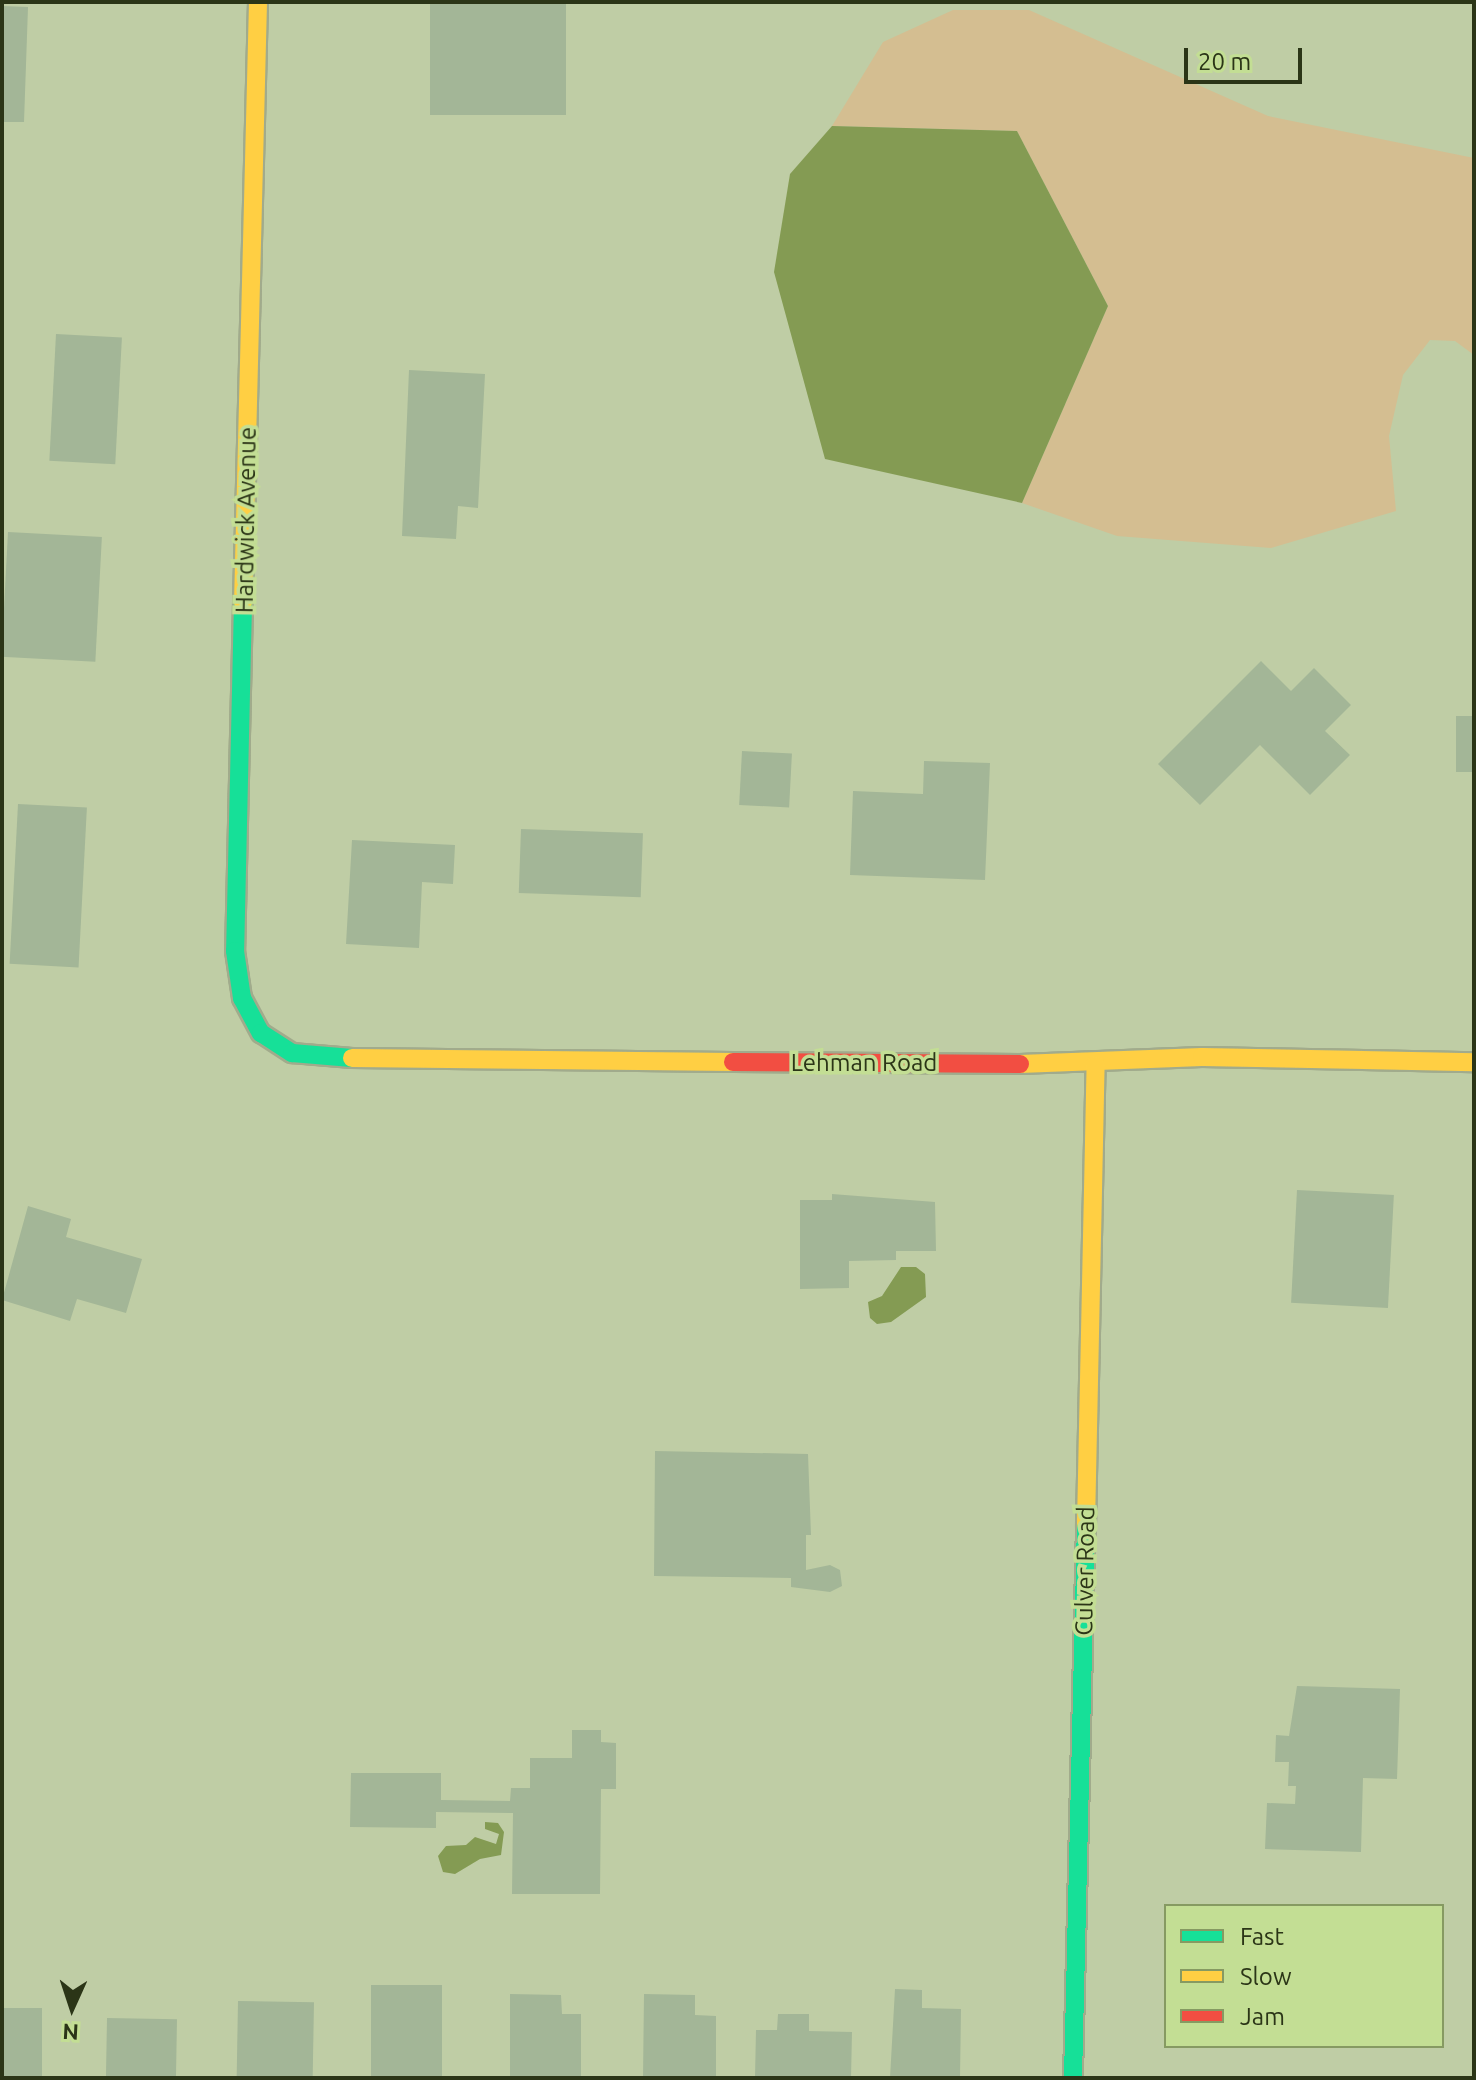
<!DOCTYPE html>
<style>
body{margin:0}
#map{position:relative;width:1476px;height:2080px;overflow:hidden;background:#bfcda5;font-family:Ubuntu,sans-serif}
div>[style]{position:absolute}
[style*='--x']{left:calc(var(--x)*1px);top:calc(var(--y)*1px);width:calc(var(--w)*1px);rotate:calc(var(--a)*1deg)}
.green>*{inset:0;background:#d4be91}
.water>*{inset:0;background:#849b53}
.building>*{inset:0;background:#a3b697;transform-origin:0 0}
.roads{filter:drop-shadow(2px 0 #a1ab8c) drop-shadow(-2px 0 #a1ab8c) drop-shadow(0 2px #a1ab8c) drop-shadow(0 -2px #a1ab8c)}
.fast>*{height:18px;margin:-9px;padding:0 9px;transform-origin:9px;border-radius:9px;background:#16e098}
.slow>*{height:18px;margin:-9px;padding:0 9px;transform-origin:9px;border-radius:9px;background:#ffcf43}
.jam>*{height:18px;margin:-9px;padding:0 9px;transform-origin:9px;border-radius:9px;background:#f24e42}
span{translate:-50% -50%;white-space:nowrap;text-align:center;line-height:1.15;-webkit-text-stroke:7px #c3de94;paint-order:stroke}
.street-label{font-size:24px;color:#2b3517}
.frame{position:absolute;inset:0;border:4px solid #2b3517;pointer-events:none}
.legend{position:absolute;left:1164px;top:1904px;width:280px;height:144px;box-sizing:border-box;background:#c3de94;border:2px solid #869a62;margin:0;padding:10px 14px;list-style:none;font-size:24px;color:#2b3517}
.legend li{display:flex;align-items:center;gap:16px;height:40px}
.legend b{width:40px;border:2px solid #869a62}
.north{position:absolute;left:32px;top:1968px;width:80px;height:80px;-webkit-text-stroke:6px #c3de94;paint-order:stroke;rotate:183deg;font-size:22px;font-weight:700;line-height:32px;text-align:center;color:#2b3517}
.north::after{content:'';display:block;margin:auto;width:28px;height:36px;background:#2b3517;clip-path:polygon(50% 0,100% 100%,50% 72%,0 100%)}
.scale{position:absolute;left:1184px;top:48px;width:118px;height:36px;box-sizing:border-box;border:4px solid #2b3517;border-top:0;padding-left:10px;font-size:24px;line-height:28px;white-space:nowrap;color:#2b3517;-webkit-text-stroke:6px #c3de94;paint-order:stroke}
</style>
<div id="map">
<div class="green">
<div style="clip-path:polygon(953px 10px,1029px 10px,1268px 116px,1474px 158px,1474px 355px,1455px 341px,1430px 340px,1403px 375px,1389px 436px,1396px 511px,1271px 548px,1117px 536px,1022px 503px,1108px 306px,1017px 131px,832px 126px,883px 42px)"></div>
</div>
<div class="water">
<div style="clip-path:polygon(832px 126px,1017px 131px,1108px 306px,1022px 503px,825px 459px,774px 272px,790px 174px)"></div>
<div style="clip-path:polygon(901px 1267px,916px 1267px,925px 1274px,926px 1297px,891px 1322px,877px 1324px,870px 1318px,868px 1302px,882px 1296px)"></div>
<div style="clip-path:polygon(485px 1822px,498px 1823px,504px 1832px,501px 1855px,480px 1859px,455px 1874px,443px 1872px,438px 1856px,446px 1846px,466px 1845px,475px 1837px,496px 1844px,499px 1834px,485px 1829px)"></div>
</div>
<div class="building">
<div style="left:430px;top:2px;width:136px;height:113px"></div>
<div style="clip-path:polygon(2px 6px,28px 7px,24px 122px,2px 122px)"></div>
<div style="left:56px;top:334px;width:66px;height:127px;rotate:3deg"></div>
<div style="clip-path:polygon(409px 370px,485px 374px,478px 508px,458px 506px,456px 539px,402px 536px)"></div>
<div style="left:8px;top:532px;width:94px;height:125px;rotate:3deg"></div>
<div style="clip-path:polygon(1261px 661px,1291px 691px,1314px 668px,1351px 705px,1325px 731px,1350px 755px,1310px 795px,1260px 745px,1200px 805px,1158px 764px)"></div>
<div style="left:1456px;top:716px;width:18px;height:56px"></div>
<div style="left:742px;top:751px;width:50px;height:54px;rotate:3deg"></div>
<div style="clip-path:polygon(924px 761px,990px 763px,985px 880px,850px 875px,853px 791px,923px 794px)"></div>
<div style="left:18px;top:804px;width:69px;height:160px;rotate:3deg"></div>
<div style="left:521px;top:829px;width:122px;height:64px;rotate:2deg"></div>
<div style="clip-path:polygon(352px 840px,455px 845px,453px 884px,422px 882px,419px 948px,346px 944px)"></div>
<div style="left:1297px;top:1190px;width:97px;height:113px;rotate:3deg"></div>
<div style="clip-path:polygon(832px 1194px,935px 1202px,936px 1251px,896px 1251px,896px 1260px,849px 1261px,849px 1288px,800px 1289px,800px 1200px,832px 1200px)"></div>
<div style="clip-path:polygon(28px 1206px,71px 1219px,66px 1237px,142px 1259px,126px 1313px,77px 1299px,70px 1321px,2px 1300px)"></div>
<div style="clip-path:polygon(655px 1451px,808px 1454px,811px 1535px,806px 1535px,806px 1570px,830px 1565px,840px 1570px,842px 1586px,830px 1592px,791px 1587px,791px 1578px,654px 1576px)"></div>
<div style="clip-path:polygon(1297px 1686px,1400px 1689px,1397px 1779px,1363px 1778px,1361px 1852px,1265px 1849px,1267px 1803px,1295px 1804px,1296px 1786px,1288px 1786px,1289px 1762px,1275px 1762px,1276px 1735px,1289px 1736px)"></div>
<div style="clip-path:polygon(572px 1730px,601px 1730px,601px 1742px,616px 1743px,616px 1789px,601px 1789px,600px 1894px,512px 1894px,513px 1813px,436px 1812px,436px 1828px,350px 1827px,351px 1773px,441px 1773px,441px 1800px,510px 1801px,511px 1788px,530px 1788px,530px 1758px,572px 1758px)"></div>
<div style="left:371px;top:1985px;width:71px;height:93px"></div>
<div style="clip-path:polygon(895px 1989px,922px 1990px,922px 2008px,961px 2009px,960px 2078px,890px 2078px)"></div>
<div style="clip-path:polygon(510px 1994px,561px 1995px,562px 2014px,581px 2014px,581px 2078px,510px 2078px)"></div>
<div style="clip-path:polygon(644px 1994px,695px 1995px,695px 2015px,716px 2016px,716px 2078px,643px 2078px)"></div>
<div style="left:238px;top:2001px;width:76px;height:77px;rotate:1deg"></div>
<div style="left:2px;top:2008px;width:40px;height:70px"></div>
<div style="clip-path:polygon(778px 2014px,809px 2014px,809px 2031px,852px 2032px,851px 2078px,755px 2078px,756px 2030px,777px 2030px)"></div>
<div style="left:107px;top:2018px;width:70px;height:60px;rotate:1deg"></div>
</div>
<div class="roads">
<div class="fast">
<div style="--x:243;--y:603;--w:348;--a:91.3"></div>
<div style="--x:235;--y:951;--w:48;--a:81.5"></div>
<div style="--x:242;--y:998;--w:40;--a:62"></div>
<div style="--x:261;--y:1033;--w:37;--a:33"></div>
<div style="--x:292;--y:1053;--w:60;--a:4.8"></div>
<div style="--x:1073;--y:2078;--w:554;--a:-88.66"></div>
</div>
<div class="slow">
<div style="--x:243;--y:603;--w:601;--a:-88.57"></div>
<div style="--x:352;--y:1058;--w:381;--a:0.6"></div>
<div style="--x:1020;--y:1064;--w:182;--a:-2.2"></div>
<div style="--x:1202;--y:1057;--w:272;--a:1.1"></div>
<div style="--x:1086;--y:1524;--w:459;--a:-88.8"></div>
</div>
<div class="jam">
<div style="--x:733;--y:1062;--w:287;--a:0.4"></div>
</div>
</div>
<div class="street-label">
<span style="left:246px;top:520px;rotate:-89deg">Hardwick Avenue</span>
<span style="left:864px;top:1063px">Lehman Road</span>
<span style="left:1085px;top:1571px;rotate:-89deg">Culver Road</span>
</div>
<div class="frame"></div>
<ul class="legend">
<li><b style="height:10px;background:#16e098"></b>Fast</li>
<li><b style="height:10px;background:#ffcf43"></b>Slow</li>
<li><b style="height:10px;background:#f24e42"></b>Jam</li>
</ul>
<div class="north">N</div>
<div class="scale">20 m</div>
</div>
